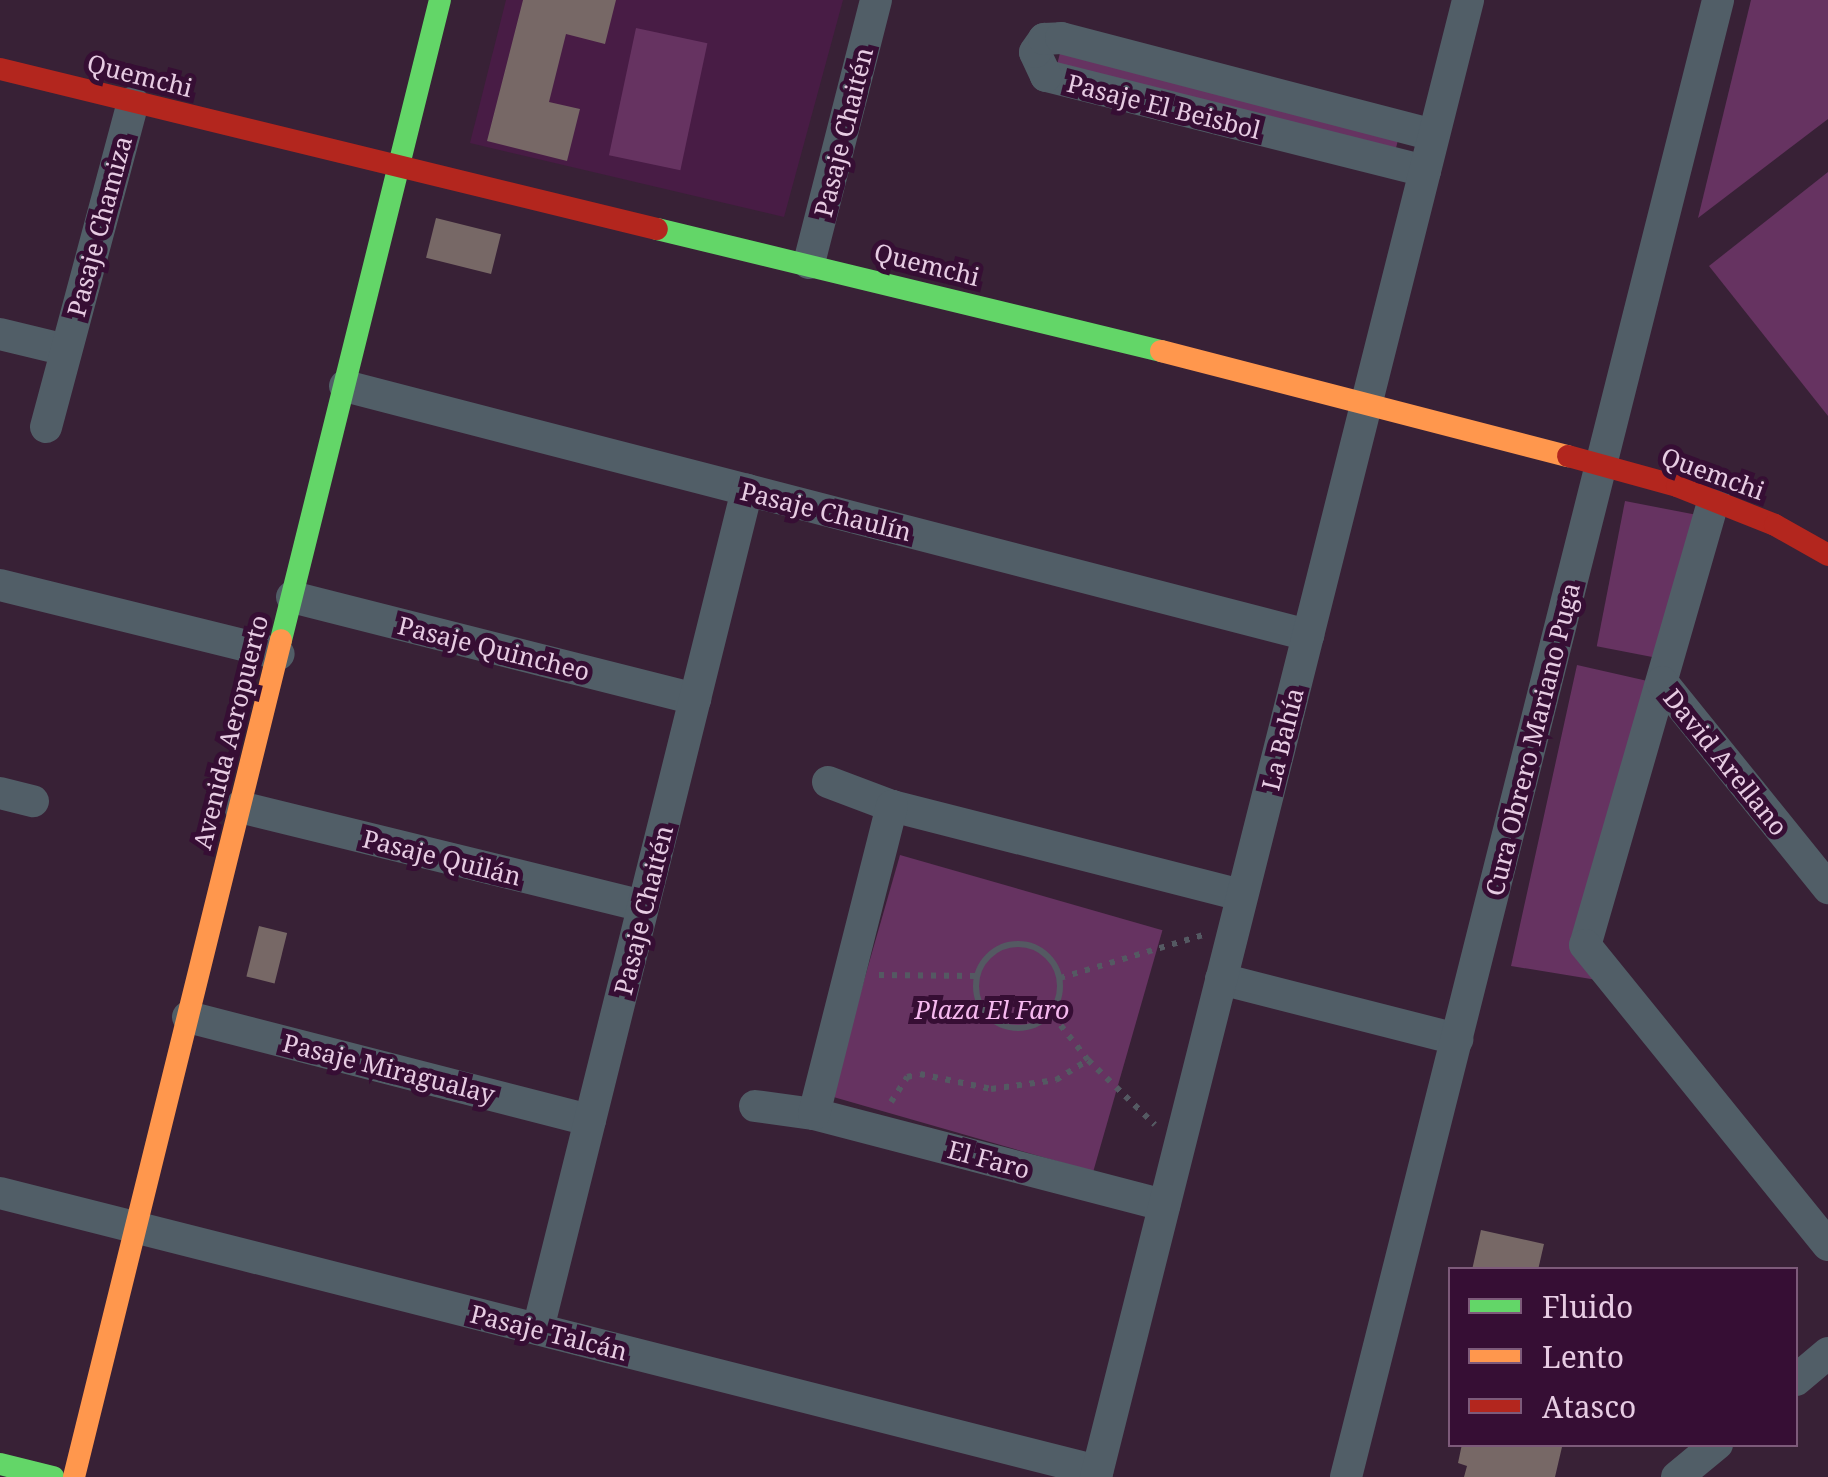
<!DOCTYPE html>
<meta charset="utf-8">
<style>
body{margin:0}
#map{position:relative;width:1828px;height:1477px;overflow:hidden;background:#382136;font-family:"Noto Serif",serif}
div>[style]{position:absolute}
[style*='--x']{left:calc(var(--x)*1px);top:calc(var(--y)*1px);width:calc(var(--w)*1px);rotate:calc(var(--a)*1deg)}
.built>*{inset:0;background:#481c45}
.green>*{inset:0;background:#663361;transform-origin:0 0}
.building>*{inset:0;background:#776866;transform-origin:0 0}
.path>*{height:6px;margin-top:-3px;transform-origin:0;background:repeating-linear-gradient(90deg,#545962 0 5px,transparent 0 13px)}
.path>.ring{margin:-3px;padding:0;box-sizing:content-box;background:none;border:6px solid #545962;border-radius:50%}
.street>*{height:32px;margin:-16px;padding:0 16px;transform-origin:16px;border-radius:16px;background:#515e67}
.fast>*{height:22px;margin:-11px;padding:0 11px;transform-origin:11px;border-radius:11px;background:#63d668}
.slow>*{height:22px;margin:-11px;padding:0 11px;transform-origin:11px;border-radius:11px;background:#ff974d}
.jam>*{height:22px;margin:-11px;padding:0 11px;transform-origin:11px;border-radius:11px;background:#b3261e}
span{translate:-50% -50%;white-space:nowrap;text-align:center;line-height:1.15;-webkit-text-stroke:10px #360e34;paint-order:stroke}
.street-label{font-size:25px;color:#e7cce3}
.park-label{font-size:25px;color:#f6b9ef;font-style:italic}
.legend{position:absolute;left:1448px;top:1267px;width:350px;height:180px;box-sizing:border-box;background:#360e34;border:2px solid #7d5a7a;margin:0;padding:12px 18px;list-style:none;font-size:30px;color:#e7cce3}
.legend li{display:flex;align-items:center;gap:20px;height:50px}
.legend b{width:50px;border:2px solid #7d5a7a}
</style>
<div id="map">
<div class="built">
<div style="clip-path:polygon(506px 0,843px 0,784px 217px,470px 143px)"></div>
</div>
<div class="green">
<div style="clip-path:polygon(1751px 0,1828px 0,1828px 119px,1698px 218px)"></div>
<div style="left:636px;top:28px;width:73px;height:130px;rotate:12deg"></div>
<div style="left:1061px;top:49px;width:349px;height:23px;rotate:14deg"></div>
<div style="clip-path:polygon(1828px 172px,1828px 416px,1709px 266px)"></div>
<div style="left:1625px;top:501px;width:75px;height:148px;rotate:11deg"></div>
<div style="clip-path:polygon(1577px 665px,1652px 682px,1574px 947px,1597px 980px,1511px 966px)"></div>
<div style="left:900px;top:855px;width:273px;height:251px;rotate:16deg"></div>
</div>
<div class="building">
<div style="clip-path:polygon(523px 0,616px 0,605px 44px,566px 34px,549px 102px,580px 109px,567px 161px,487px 141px)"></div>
<div style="left:436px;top:218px;width:67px;height:41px;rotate:14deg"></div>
<div style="left:259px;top:926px;width:29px;height:52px;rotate:14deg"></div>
<div style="clip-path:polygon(1481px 1230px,1544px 1244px,1538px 1270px,1472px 1270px)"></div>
<div style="clip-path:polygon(1462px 1444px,1550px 1444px,1562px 1447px,1555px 1477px,1464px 1477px,1467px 1466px,1458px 1463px)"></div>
</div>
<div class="path">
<div class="ring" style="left:976px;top:944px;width:78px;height:78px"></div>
<div style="--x:879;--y:975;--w:98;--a:0.6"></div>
<div style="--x:1060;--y:978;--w:149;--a:-16.7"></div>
<div style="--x:1088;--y:1060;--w:93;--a:44.1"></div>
<div style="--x:891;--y:1102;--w:30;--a:-57"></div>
<div style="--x:907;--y:1077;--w:13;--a:-13"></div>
<div style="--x:920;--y:1074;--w:73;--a:11.9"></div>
<div style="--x:991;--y:1089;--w:66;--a:-7.9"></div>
<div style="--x:1056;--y:1080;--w:38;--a:-32"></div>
<div style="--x:1088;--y:1060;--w:60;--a:-128.2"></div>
</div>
<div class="street">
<div style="--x:1425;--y:171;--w:391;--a:-165.9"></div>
<div style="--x:1046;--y:76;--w:26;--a:-115"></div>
<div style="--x:1035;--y:52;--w:16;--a:-55"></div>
<div style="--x:1044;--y:39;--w:17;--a:-3"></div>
<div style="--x:1061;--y:38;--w:385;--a:14.6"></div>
<div style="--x:809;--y:263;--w:271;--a:-75.7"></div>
<div style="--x:0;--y:334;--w:68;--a:13.6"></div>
<div style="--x:345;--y:386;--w:995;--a:14.5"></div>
<div style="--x:46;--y:427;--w:336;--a:-75"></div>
<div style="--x:1714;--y:499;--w:464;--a:106.1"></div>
<div style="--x:1585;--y:945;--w:386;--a:51"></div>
<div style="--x:0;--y:585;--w:287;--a:13.9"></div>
<div style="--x:292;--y:597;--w:416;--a:14.2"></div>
<div style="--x:1662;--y:682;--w:265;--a:51.1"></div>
<div style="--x:828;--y:782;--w:68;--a:20.6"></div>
<div style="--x:892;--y:806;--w:361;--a:14.3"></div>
<div style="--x:0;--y:793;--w:34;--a:14"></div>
<div style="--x:240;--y:807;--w:415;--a:13.8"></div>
<div style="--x:1221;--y:979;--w:244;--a:14.3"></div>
<div style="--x:188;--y:1017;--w:415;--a:14.4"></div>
<div style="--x:755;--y:1106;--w:60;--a:7.7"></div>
<div style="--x:814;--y:1114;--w:362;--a:14.6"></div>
<div style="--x:814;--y:1114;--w:318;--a:-75.8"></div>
<div style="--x:0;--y:1193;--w:1132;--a:14.22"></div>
<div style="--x:538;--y:1329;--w:865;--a:-76.01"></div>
<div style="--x:1796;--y:1380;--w:42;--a:-40.2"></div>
<div style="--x:1096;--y:1477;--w:1523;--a:-75.86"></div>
<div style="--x:1346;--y:1477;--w:1523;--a:-75.86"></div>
<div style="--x:1677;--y:1477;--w:52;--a:-39.5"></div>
</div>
<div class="fast">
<div style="--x:657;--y:229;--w:519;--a:13.61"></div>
<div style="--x:281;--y:640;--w:659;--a:-76.05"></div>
<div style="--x:0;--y:1464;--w:55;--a:13.8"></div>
</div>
<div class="slow">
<div style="--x:1161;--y:351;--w:420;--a:14.5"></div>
<div style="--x:74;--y:1477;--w:862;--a:-76.11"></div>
</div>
<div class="jam">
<div style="--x:0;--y:69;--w:676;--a:13.69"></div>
<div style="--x:1568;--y:456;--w:113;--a:15.4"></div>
<div style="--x:1677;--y:486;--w:105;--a:21.7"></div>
<div style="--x:1775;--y:525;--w:61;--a:29.5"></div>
</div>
<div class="street-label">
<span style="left:140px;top:75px;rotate:14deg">Quemchi</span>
<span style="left:1164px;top:106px;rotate:14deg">Pasaje El Beisbol</span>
<span style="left:843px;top:132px;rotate:-76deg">Pasaje Chaitén</span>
<span style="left:99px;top:226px;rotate:-75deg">Pasaje Chamiza</span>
<span style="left:927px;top:264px;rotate:14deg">Quemchi</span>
<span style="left:1713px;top:473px;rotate:20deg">Quemchi</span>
<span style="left:826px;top:511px;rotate:14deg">Pasaje Chaulín</span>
<span style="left:494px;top:648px;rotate:14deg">Pasaje Quincheo</span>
<span style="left:230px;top:732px;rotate:-76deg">Avenida Aeropuerto</span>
<span style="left:1282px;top:739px;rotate:-76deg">La Bahía</span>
<span style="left:1532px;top:739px;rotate:-76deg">Cura Obrero Mariano Puga</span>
<span style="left:1726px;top:762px;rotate:51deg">David Arellano</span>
<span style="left:442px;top:857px;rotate:14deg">Pasaje Quilán</span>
<span style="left:643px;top:910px;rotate:-76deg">Pasaje Chaitén</span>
<span style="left:389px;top:1068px;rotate:14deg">Pasaje Miragualay</span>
<span style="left:989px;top:1159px;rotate:15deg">El Faro</span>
<span style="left:549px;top:1332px;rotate:14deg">Pasaje Talcán</span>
</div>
<div class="park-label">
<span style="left:992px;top:1009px">Plaza El Faro</span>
</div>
<ul class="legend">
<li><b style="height:12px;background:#63d668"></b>Fluido</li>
<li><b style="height:12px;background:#ff974d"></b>Lento</li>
<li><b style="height:12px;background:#b3261e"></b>Atasco</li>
</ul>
</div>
